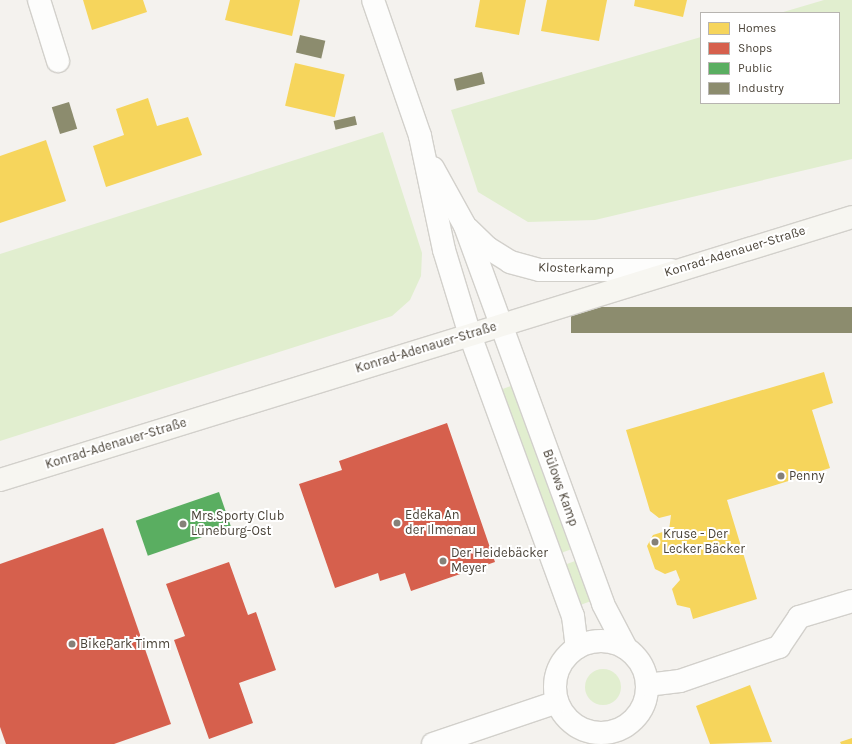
<!DOCTYPE html>
<meta charset="utf-8">
<style>
body{margin:0}
#map{position:relative;width:852px;height:744px;overflow:hidden;background:#f4f2ee;font-family:Karla,sans-serif}
div>[style]{position:absolute}
[style*='--x']{left:calc(var(--x)*1px);top:calc(var(--y)*1px);width:calc(var(--w)*1px);rotate:calc(var(--a)*1deg)}
.green>*{inset:0;background:#e1eecf;transform-origin:0 0}
.round{border-radius:50%}
.homes>*{inset:0;background:#f6d55c;transform-origin:0 0}
.shops>*{inset:0;background:#d6604d}
.public>*{inset:0;background:#5aae61;transform-origin:0 0}
.industry>*{inset:0;background:#8c8c6e;transform-origin:0 0}
.roads{filter:drop-shadow(1px 0 #d2d0cb) drop-shadow(-1px 0 #d2d0cb) drop-shadow(0 1px #d2d0cb) drop-shadow(0 -1px #d2d0cb)}
.minor>*{height:22px;margin:-11px;padding:0 11px;transform-origin:11px;border-radius:11px;background:#fdfdfc}
.minor>.ring{margin:-11px;padding:0;box-sizing:content-box;background:none;border:22px solid #fdfdfc;border-radius:50%}
.secondary>*{height:22px;margin:-11px;padding:0 11px;transform-origin:11px;border-radius:11px;background:#f7f6f1}
.dots>*{width:11px;height:11px;translate:-50% -50%;box-sizing:border-box;border:2px solid #fff;border-radius:50%}
span{translate:-50% -50%;white-space:nowrap;text-align:center;line-height:1.15;-webkit-text-stroke:4px #fff;paint-order:stroke}
.street-label{font-size:13px;color:#4b4439}
.poi-label{font-size:13px;color:#4b4439}
.left{translate:0 -50%;text-align:left}
.legend{position:absolute;left:700px;top:12px;width:140px;height:92px;box-sizing:border-box;background:#fff;border:1px solid #b7b4b0;margin:0;padding:5px 7px;list-style:none;font-size:12px;color:#4b4439}
.legend li{display:flex;align-items:center;gap:8px;height:20px}
.legend b{width:20px;border:1px solid #b7b4b0}
</style>
<div id="map">
<div class="green">
<div style="clip-path:polygon(824px 0,852px 0,852px 159px,595px 220px,528px 222px,478px 192px,451px 110px,701px 37px,701px 103px,839px 103px,839px 13px,780px 13px)"></div>
<div style="clip-path:polygon(383px 132px,422px 253px,421px 276px,410px 300px,392px 316px,0 441px,0 254px)"></div>
<div style="left:511px;top:386px;width:174px;height:11px;rotate:70deg"></div>
<div style="left:575px;top:561px;width:43px;height:10px;rotate:69deg"></div>
<div class="round" style="left:585px;top:669px;width:36px;height:36px"></div>
</div>
<div class="homes">
<div style="clip-path:polygon(83px 0,143px 0,147px 12px,92px 30px)"></div>
<div style="clip-path:polygon(230px 0,300px 0,292px 36px,225px 20px)"></div>
<div style="clip-path:polygon(480px 0,526px 0,519px 35px,475px 27px)"></div>
<div style="clip-path:polygon(547px 0,607px 0,599px 41px,541px 31px)"></div>
<div style="clip-path:polygon(635px 0,687px 0,683px 17px,634px 6px)"></div>
<div style="left:295px;top:63px;width:51px;height:44px;rotate:13deg"></div>
<div style="clip-path:polygon(148px 98px,157px 126px,188px 117px,202px 155px,106px 187px,93px 146px,124px 135px,116px 109px)"></div>
<div style="clip-path:polygon(46px 140px,66px 201px,0 223px,0 156px)"></div>
<div style="clip-path:polygon(824px 372px,833px 403px,812px 410px,830px 468px,727px 500px,757px 599px,693px 619px,690px 608px,677px 605px,672px 589px,680px 580px,676px 570px,665px 574px,655px 569px,647px 546px,653px 535px,669px 530px,671px 515px,659px 518px,650px 511px,626px 430px)"></div>
<div style="clip-path:polygon(750px 685px,772px 742px,710px 744px,696px 706px)"></div>
<div style="clip-path:polygon(852px 738px,852px 744px,841px 744px,840px 742px)"></div>
</div>
<div class="shops">
<div style="clip-path:polygon(447px 423px,495px 562px,411px 591px,405px 573px,380px 581px,378px 573px,335px 588px,299px 484px,342px 470px,339px 461px)"></div>
<div style="clip-path:polygon(103px 528px,171px 724px,114px 744px,6px 744px,0 727px,0 564px)"></div>
<div style="clip-path:polygon(229px 562px,248px 615px,256px 612px,276px 670px,239px 683px,253px 723px,209px 739px,174px 640px,185px 636px,166px 584px)"></div>
</div>
<div class="public">
<div style="left:219px;top:492px;width:37px;height:88px;rotate:71deg"></div>
</div>
<div class="industry">
<div style="left:300px;top:35px;width:26px;height:18px;rotate:13deg"></div>
<div style="left:482px;top:72px;width:12px;height:29px;rotate:76deg"></div>
<div style="left:69px;top:102px;width:28px;height:18px;rotate:73deg"></div>
<div style="left:355px;top:116px;width:9px;height:22px;rotate:77deg"></div>
<div style="left:852px;top:307px;width:26px;height:281px;rotate:90deg"></div>
</div>
<div class="roads">
<div class="minor">
<div style="--x:39;--y:0;--w:64;--a:72.7"></div>
<div style="--x:373;--y:0;--w:144;--a:70.9"></div>
<div style="--x:420;--y:136;--w:116;--a:78.1"></div>
<div style="--x:444;--y:250;--w:89;--a:73"></div>
<div style="--x:470;--y:335;--w:299;--a:69.9"></div>
<div style="--x:573;--y:616;--w:32;--a:83"></div>
<div style="--x:433;--y:168;--w:66;--a:61.1"></div>
<div style="--x:465;--y:226;--w:402;--a:69.9"></div>
<div style="--x:603;--y:604;--w:50;--a:62.4"></div>
<div style="--x:468;--y:229;--w:28;--a:44"></div>
<div style="--x:488;--y:248;--w:26;--a:32"></div>
<div style="--x:510;--y:262;--w:31;--a:15"></div>
<div style="--x:540;--y:270;--w:131;--a:0"></div>
<div class="ring" style="left:555px;top:641px;width:70px;height:70px"></div>
<div style="--x:647;--y:685;--w:33;--a:-7"></div>
<div style="--x:680;--y:681;--w:105;--a:-19"></div>
<div style="--x:779;--y:647;--w:36;--a:-56"></div>
<div style="--x:799;--y:617;--w:55;--a:-16.8"></div>
<div style="--x:433;--y:744;--w:131;--a:-18.7"></div>
</div>
<div class="secondary">
<div style="--x:0;--y:480;--w:892;--a:-17.15"></div>
</div>
</div>
<div class="dots">
<div style="left:781px;top:476px;background:#868178"></div>
<div style="left:397px;top:523px;background:#868178"></div>
<div style="left:183px;top:524px;background:#868178"></div>
<div style="left:655px;top:542px;background:#868178"></div>
<div style="left:443px;top:561px;background:#868178"></div>
<div style="left:72px;top:644px;background:#868178"></div>
</div>
<div class="street-label">
<span style="left:735px;top:252px;rotate:-17deg">Konrad-Adenauer-Straße</span>
<span style="left:576px;top:269px;rotate:2deg">Klosterkamp</span>
<span style="left:426px;top:348px;rotate:-17deg">Konrad-Adenauer-Straße</span>
<span style="left:116px;top:444px;rotate:-17deg">Konrad-Adenauer-Straße</span>
<span style="left:560px;top:488px;rotate:70deg">Bülows Kamp</span>
</div>
<div class="poi-label">
<span class="left" style="left:789px;top:476px">Penny</span>
<span class="left" style="left:405px;top:523px">Edeka An<br>der Ilmenau</span>
<span class="left" style="left:191px;top:524px">Mrs.Sporty Club<br>Lüneburg-Ost</span>
<span class="left" style="left:663px;top:542px">Kruse - Der<br>Lecker Bäcker</span>
<span class="left" style="left:451px;top:561px">Der Heidebäcker<br>Meyer</span>
<span class="left" style="left:80px;top:644px">BikePark Timm</span>
</div>
<ul class="legend">
<li><b style="height:11px;background:#f6d55c"></b>Homes</li>
<li><b style="height:11px;background:#d6604d"></b>Shops</li>
<li><b style="height:11px;background:#5aae61"></b>Public</li>
<li><b style="height:11px;background:#8c8c6e"></b>Industry</li>
</ul>
</div>
